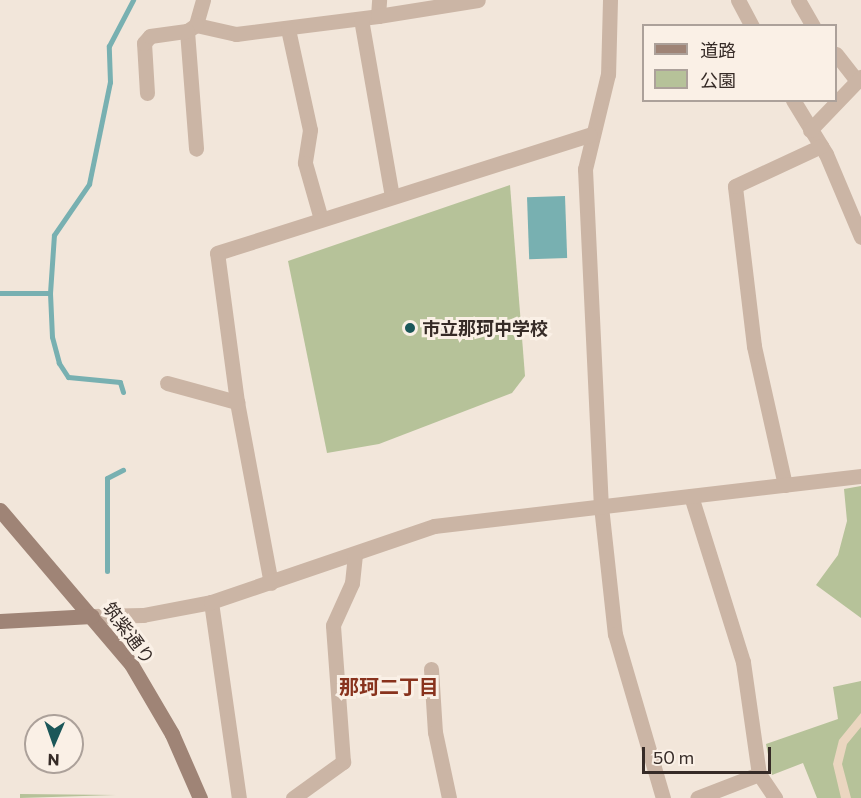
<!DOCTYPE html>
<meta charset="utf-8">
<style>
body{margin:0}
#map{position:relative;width:861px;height:798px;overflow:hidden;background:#f2e6da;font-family:Commissioner,"Noto Sans JP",sans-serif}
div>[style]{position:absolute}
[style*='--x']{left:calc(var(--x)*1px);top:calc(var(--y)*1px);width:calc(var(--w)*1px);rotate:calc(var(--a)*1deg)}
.green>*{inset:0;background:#b6c299}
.plaza>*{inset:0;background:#ebd6c0}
.water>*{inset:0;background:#78b0b1;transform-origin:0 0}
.stream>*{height:5px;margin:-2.5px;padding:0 2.5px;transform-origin:2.5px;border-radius:2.5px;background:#78b0b1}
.street>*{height:15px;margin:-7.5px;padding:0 7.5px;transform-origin:7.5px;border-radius:7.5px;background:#cbb5a5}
.secondary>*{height:15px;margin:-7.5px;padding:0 7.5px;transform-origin:7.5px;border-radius:7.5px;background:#9f8476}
.dots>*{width:16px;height:16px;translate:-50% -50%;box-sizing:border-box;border:3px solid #faf0e6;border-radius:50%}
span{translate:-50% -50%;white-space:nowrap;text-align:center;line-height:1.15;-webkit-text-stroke:6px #faf0e6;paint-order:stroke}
.poi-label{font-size:18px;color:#362b27;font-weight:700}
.left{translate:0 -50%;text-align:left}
.street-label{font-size:18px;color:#362b27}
.neighbourhood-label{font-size:20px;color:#88321d;font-weight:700}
.legend{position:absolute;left:642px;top:24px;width:195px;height:78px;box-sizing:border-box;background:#faf0e6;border:2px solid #aca19a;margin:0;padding:8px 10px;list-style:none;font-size:18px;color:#362b27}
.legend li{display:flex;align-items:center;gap:12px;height:30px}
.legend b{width:30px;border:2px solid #aca19a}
.north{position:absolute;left:24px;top:714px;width:60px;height:60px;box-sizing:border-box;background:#faf0e6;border:2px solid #aca19a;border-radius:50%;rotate:182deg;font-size:16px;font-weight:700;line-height:24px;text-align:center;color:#362b27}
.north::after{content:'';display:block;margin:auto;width:21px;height:27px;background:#1b5759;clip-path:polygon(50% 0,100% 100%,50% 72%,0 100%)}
.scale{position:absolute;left:642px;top:747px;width:129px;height:27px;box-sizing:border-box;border:3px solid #362b27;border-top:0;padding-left:8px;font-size:18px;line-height:21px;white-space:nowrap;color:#362b27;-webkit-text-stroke:4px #faf0e6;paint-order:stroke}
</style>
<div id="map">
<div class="green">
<div style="clip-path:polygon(510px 185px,525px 376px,512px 393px,379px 444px,327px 453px,288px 261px)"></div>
<div style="clip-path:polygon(861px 486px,861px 618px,816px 585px,838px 555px,847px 521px,844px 489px)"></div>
<div style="clip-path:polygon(861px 681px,861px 798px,817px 798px,803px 763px,772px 775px,766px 744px,838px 719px,833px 687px)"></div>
<div style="clip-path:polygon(20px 794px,116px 795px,20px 798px)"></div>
</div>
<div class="plaza">
<div style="clip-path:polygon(861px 713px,861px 727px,847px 744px,842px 764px,851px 798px,841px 798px,833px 764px,839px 740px)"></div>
</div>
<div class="water">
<div style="left:565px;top:196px;width:62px;height:38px;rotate:88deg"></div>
</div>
<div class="stream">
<div style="--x:0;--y:293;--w:50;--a:0"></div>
<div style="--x:123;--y:392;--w:10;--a:-107"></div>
<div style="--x:120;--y:382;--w:52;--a:-174.5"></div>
<div style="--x:68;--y:377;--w:17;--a:-123"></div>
<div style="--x:59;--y:363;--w:27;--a:-105"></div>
<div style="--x:52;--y:337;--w:44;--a:-92.6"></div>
<div style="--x:50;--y:293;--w:58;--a:-86.1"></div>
<div style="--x:54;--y:235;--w:62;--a:-55.5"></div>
<div style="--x:89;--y:184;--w:104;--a:-78.4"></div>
<div style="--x:110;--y:82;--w:36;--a:-92"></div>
<div style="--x:109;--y:46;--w:52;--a:-62.4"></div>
<div style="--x:107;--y:571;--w:93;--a:-90"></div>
<div style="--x:107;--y:478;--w:18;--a:-27"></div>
</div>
<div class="street">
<div style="--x:203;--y:0;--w:26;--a:106"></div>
<div style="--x:196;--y:25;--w:41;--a:12.7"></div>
<div style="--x:236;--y:34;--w:143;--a:-7.2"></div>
<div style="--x:378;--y:16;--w:16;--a:-86"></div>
<div style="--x:610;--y:0;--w:74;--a:91.5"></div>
<div style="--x:608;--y:74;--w:98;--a:103.6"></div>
<div style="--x:585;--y:169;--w:337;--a:87.3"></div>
<div style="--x:601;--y:506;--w:129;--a:83.8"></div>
<div style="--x:615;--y:634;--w:171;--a:73.7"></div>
<div style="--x:738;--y:0;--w:30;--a:62"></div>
<div style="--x:798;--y:0;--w:30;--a:60"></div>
<div style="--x:378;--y:16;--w:101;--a:-9.1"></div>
<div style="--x:361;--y:19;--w:180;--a:80.1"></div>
<div style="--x:196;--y:25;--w:11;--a:146"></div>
<div style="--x:187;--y:31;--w:118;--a:85.6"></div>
<div style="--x:288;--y:29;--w:103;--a:77.7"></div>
<div style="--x:310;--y:130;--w:33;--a:99"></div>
<div style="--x:305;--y:163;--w:58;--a:74.1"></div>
<div style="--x:836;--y:54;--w:33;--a:52"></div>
<div style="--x:147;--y:93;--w:50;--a:-93.4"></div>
<div style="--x:144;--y:43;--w:9;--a:-49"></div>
<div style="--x:150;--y:36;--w:37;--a:-8"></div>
<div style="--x:793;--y:100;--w:63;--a:58.6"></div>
<div style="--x:826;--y:154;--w:90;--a:67.1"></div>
<div style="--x:810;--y:130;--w:74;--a:-46.1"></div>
<div style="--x:167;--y:383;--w:73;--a:15.2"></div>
<div style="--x:237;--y:402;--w:184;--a:79.4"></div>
<div style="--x:237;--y:402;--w:150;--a:-97.6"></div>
<div style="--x:217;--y:253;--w:391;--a:-17.6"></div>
<div style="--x:785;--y:485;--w:142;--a:-102.6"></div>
<div style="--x:754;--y:346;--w:161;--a:-96.8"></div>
<div style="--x:735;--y:186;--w:95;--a:-24.9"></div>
<div style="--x:691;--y:496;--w:174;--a:72.6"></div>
<div style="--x:743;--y:662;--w:113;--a:81.9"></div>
<div style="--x:759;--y:774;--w:66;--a:158.8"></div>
<div style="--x:211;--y:602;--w:198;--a:81.9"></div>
<div style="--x:92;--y:616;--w:51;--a:-1.1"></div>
<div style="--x:143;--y:615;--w:69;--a:-10.8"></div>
<div style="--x:211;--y:602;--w:236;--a:-18.8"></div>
<div style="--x:434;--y:526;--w:430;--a:-6.7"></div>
<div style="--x:431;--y:669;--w:63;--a:86.4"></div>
<div style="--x:435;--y:732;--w:67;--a:78"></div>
<div style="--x:759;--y:774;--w:29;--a:56"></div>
<div style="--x:293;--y:798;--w:62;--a:-35.8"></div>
<div style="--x:343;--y:762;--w:137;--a:-94.2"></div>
<div style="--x:333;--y:625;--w:46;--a:-65.7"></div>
<div style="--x:352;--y:583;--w:28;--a:-84"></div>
</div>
<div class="secondary">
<div style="--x:0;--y:510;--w:202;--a:49.6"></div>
<div style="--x:131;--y:664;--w:81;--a:59.6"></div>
<div style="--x:172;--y:734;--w:70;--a:66.4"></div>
<div style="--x:0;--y:621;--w:92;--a:-3.1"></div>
</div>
<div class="dots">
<div style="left:410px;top:328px;background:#1b5759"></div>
</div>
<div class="poi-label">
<span class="left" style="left:422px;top:328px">市立那珂中学校</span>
</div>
<div class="street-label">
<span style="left:129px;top:633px;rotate:53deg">筑紫通り</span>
</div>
<div class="neighbourhood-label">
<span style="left:389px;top:686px">那珂二丁目</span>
</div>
<ul class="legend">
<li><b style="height:8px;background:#9f8476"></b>道路</li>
<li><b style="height:16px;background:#b6c299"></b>公園</li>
</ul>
<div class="north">N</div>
<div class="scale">50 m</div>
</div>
